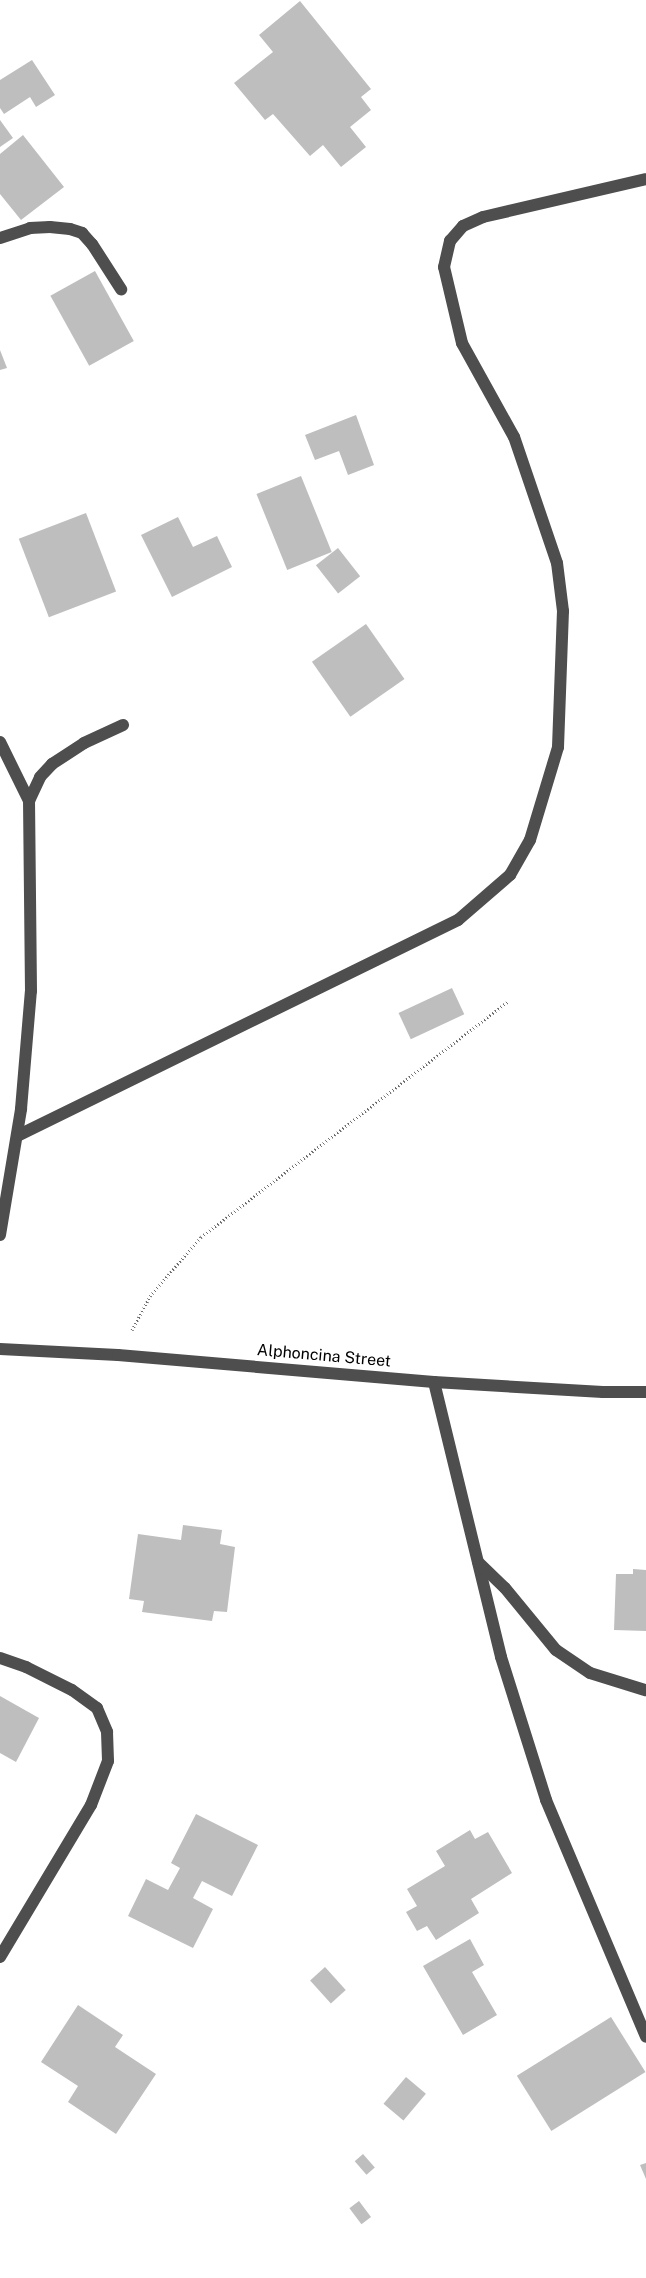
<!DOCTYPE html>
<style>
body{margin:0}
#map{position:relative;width:646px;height:2278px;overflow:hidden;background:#fff;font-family:"Public Sans",sans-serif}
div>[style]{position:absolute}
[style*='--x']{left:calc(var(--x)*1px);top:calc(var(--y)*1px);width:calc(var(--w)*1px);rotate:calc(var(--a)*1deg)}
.building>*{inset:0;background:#bebebe;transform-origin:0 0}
.path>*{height:3px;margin-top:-1.5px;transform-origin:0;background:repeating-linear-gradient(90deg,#707070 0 1px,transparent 0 3.5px)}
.minor>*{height:12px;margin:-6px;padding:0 6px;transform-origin:6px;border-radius:6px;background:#4e4e4e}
span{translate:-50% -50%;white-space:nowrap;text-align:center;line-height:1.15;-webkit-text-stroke:5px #fff;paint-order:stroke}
.street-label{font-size:16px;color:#000}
</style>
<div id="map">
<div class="building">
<div style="clip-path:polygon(300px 1px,371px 89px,361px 97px,371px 110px,350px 127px,366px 147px,341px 167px,323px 145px,310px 156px,273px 114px,265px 120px,234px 83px,273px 52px,259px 35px)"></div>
<div style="clip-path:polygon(32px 60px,55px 95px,36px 107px,30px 97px,4px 114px,0 108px,0 80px)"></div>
<div style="clip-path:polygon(0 120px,13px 138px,0 147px)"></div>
<div style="clip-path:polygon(23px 135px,64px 187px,21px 220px,0 194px,0 154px)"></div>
<div style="left:95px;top:271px;width:80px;height:51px;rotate:61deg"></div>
<div style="clip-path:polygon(0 350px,7px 368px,0 370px)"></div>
<div style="clip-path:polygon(356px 415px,374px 465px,348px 475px,339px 451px,315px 460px,305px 435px)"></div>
<div style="left:301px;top:476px;width:82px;height:48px;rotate:68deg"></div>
<div style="left:86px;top:513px;width:84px;height:72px;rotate:69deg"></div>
<div style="clip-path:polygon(178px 517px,193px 547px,217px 536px,232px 567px,172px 597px,141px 535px)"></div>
<div style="left:338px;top:548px;width:36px;height:28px;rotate:52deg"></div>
<div style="left:366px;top:624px;width:67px;height:66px;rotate:55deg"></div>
<div style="left:452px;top:988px;width:29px;height:59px;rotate:65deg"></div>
<div style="clip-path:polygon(183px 1525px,222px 1530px,220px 1544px,235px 1547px,227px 1612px,214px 1611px,212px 1621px,142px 1612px,144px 1601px,129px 1599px,138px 1534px,181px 1540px)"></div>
<div style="clip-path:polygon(633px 1569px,646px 1570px,646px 1631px,614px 1630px,616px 1574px,633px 1574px)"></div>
<div style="clip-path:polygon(0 1696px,39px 1718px,16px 1762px,0 1753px)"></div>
<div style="clip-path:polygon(196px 1814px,258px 1845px,232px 1896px,202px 1881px,193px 1898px,213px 1909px,193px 1948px,128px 1916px,146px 1879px,168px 1890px,180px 1868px,171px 1863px)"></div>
<div style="clip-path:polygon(470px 1830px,475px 1839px,488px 1832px,512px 1873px,471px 1899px,479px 1913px,436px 1940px,427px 1926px,417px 1931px,406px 1912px,417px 1906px,407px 1889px,445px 1866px,436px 1851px)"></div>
<div style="clip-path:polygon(470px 1939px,484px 1965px,472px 1972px,497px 2015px,463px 2035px,423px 1966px)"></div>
<div style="left:325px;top:1967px;width:31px;height:20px;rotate:48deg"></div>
<div style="clip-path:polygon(78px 2005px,123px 2035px,115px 2047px,156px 2074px,116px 2134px,68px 2102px,78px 2086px,41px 2062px)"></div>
<div style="left:611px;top:2017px;width:65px;height:111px;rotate:58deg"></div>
<div style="left:406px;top:2077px;width:26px;height:35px;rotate:40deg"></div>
<div style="left:363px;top:2154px;width:18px;height:11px;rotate:49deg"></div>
<div style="clip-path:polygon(646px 2163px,646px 2179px,640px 2165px)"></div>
<div style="left:359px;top:2201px;width:20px;height:12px;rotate:53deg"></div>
</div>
<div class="path">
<div style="--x:132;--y:1330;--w:38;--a:-62"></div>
<div style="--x:150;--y:1296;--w:78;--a:-49.2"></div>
<div style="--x:201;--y:1237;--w:388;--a:-37.5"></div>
</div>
<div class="minor">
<div style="--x:0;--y:238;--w:32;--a:-18"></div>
<div style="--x:30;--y:228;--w:20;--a:-3"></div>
<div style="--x:50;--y:227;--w:20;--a:6"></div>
<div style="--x:70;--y:229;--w:13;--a:18"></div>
<div style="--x:82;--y:233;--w:15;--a:48"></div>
<div style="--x:92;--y:244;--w:54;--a:57.2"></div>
<div style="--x:0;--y:742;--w:66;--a:63.8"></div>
<div style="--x:17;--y:1136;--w:491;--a:-26.1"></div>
<div style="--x:458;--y:920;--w:69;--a:-40.9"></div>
<div style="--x:510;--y:875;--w:40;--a:-60.3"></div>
<div style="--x:530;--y:840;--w:97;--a:-73.2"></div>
<div style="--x:558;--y:747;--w:136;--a:-87.9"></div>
<div style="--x:563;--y:611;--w:48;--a:-97.1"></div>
<div style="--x:557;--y:563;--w:133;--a:-108.8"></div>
<div style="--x:514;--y:437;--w:107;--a:-119"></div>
<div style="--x:462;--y:343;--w:78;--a:-103.3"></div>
<div style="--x:444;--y:267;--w:27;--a:-77"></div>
<div style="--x:450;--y:241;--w:20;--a:-49"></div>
<div style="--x:463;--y:226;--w:22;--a:-24"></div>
<div style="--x:483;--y:217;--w:167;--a:-13.1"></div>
<div style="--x:0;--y:1235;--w:128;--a:-80.5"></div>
<div style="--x:21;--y:1109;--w:118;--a:-85.2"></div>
<div style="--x:31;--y:991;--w:190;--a:-90.6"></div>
<div style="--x:29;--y:801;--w:26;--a:-65"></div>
<div style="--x:40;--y:777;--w:18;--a:-47"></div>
<div style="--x:52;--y:764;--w:38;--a:-33"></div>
<div style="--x:84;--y:743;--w:43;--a:-24.8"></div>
<div style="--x:0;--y:1349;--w:118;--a:2.9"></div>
<div style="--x:118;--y:1355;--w:317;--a:4.9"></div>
<div style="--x:434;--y:1382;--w:169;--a:3.4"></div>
<div style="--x:603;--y:1392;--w:43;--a:0"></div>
<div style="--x:434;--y:1382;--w:283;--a:76.3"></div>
<div style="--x:501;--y:1657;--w:150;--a:72.5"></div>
<div style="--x:546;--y:1800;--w:257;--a:67.1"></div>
<div style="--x:478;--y:1562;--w:37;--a:44"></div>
<div style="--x:505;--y:1588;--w:80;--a:50.6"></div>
<div style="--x:556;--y:1650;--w:41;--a:34.1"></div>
<div style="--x:590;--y:1673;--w:58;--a:17.2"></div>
<div style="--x:0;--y:1658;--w:28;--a:19"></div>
<div style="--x:26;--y:1667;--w:51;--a:26.6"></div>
<div style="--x:72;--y:1690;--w:31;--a:36"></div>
<div style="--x:97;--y:1708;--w:26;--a:67"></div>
<div style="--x:107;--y:1732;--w:29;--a:88"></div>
<div style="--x:108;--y:1761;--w:47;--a:111.1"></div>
<div style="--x:91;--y:1805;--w:177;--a:120.9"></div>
</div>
<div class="street-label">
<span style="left:324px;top:1356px;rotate:5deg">Alphoncina Street</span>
</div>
</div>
